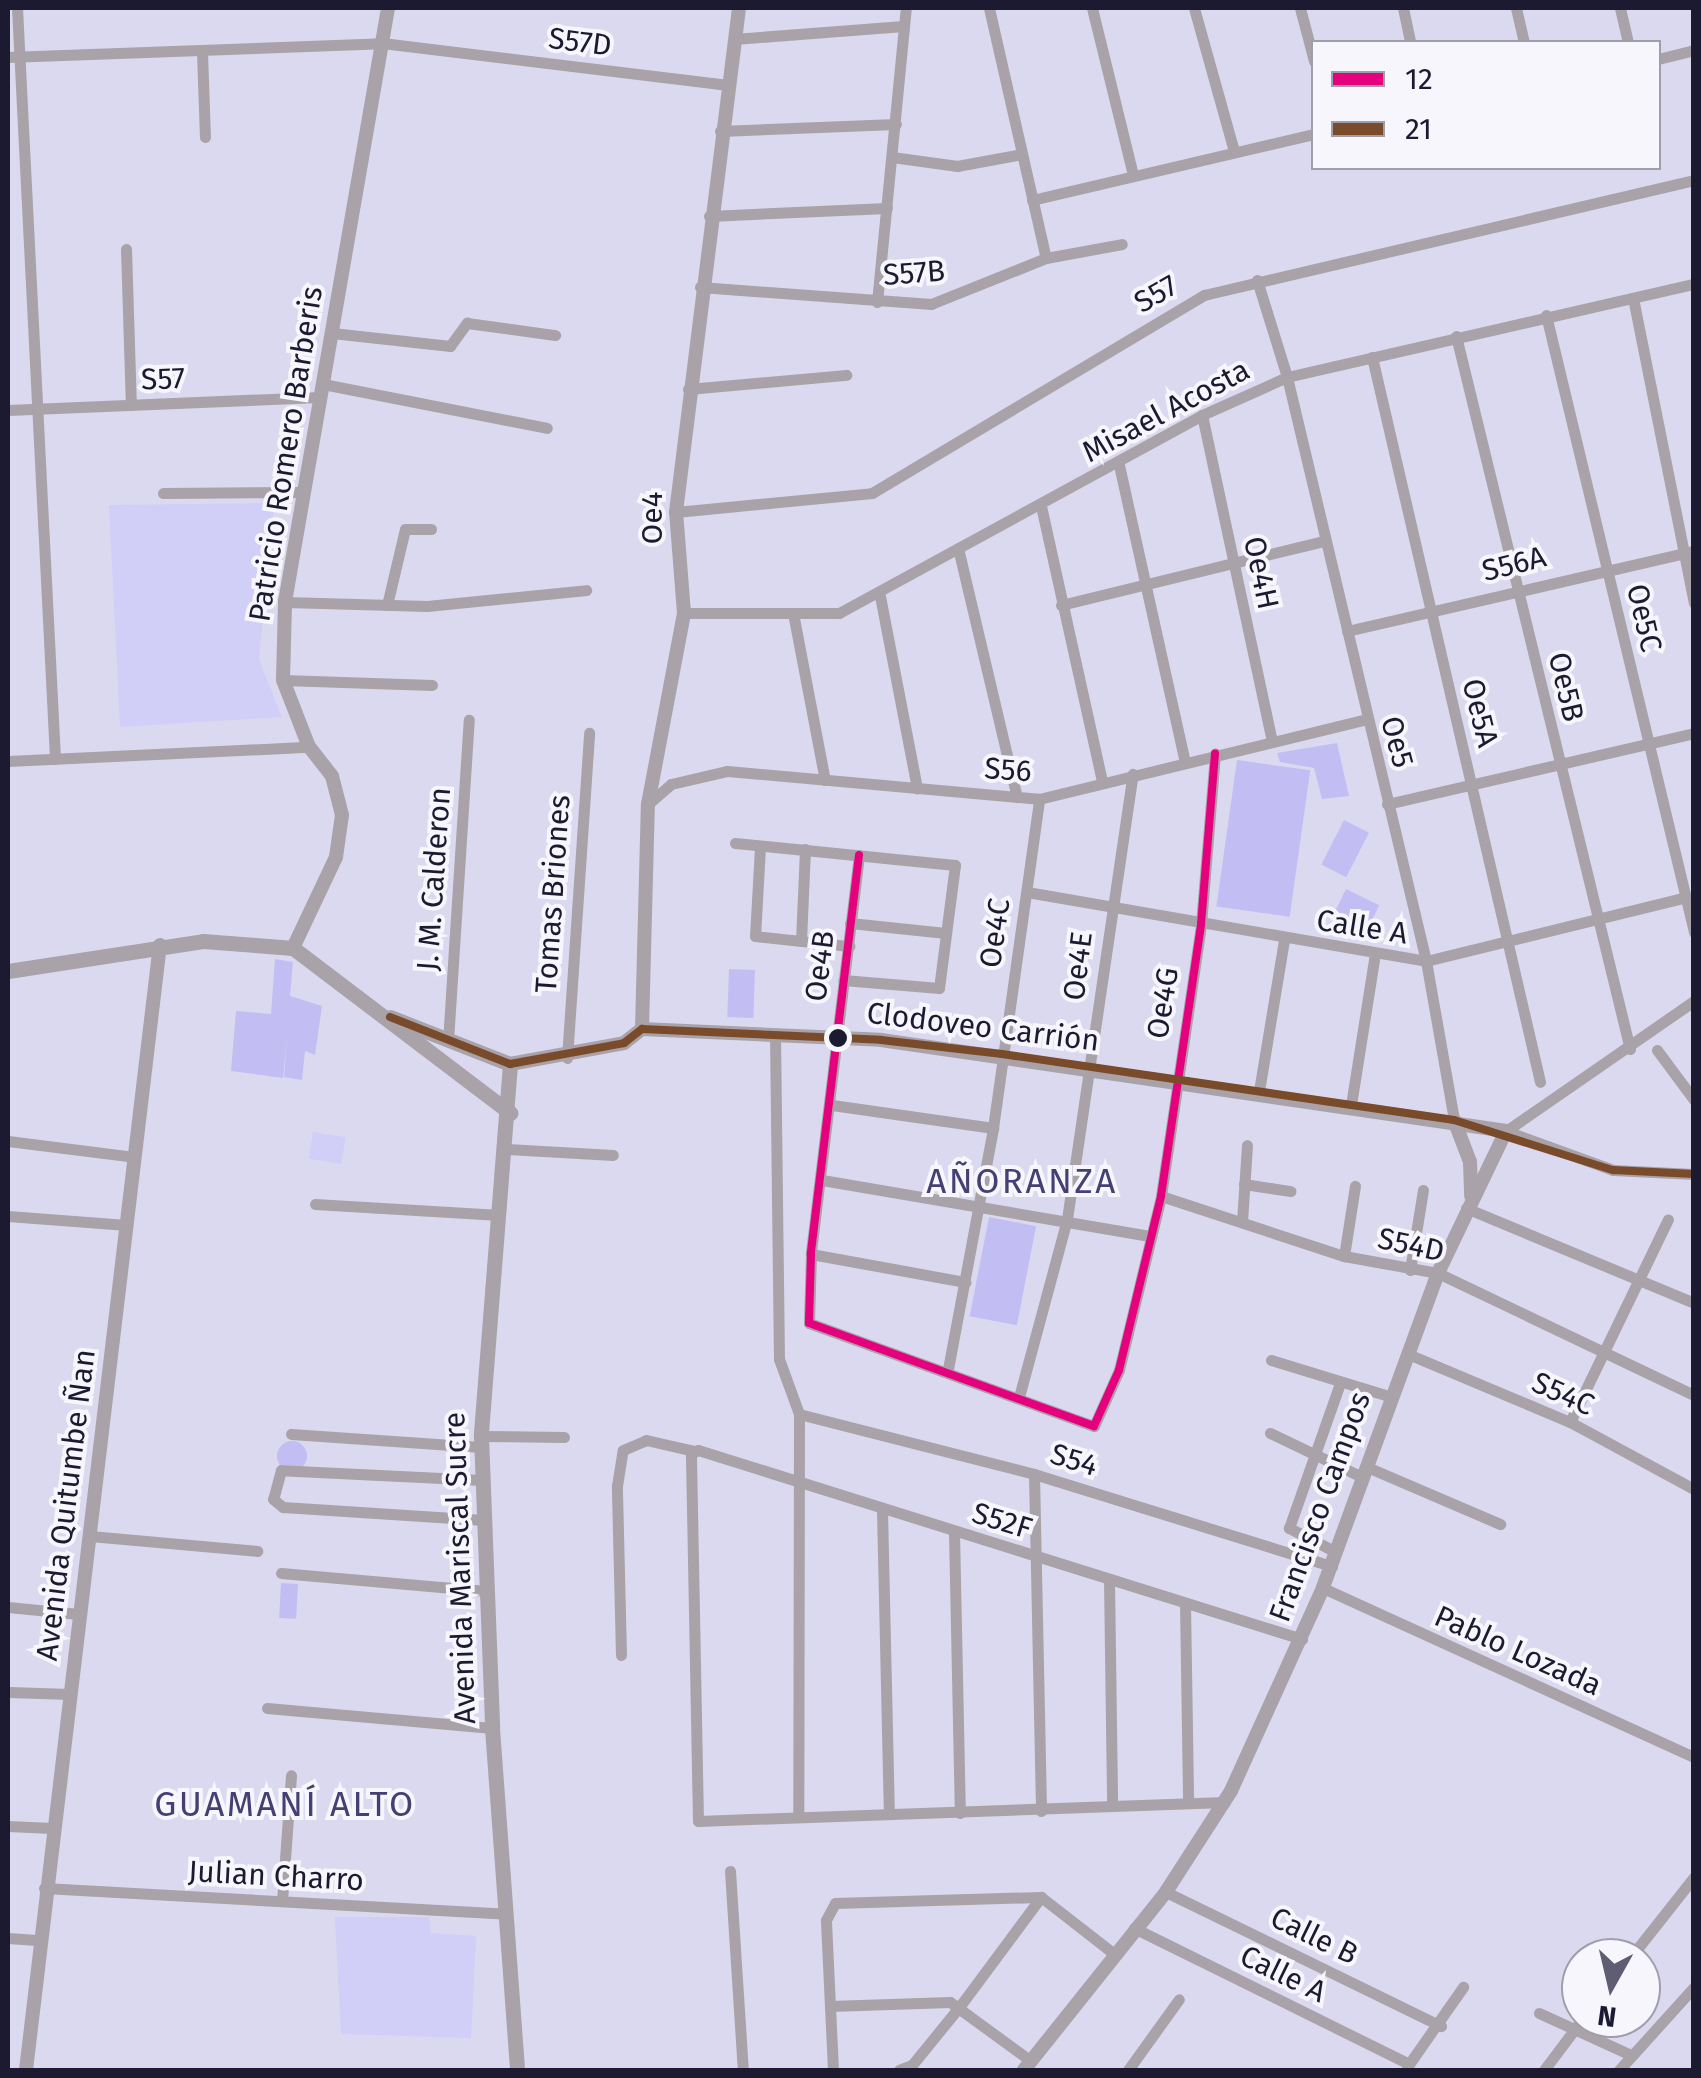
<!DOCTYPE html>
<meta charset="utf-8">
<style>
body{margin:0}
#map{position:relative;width:1701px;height:2078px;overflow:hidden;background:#dbd9ef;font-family:"Fira Sans",sans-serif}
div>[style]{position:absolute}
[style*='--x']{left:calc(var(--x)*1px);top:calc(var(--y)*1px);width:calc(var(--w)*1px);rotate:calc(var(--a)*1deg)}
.built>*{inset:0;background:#d1cef7;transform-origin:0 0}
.green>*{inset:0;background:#c2bef3;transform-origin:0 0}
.round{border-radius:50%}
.minor>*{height:11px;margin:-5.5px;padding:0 5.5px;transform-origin:5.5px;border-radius:5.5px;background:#a9a2a8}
.tertiary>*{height:14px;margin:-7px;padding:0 7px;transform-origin:7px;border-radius:7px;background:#a9a2a8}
.secondary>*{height:15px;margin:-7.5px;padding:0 7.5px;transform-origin:7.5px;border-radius:7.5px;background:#a9a2a9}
.bus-1>*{height:8px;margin:-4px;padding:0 4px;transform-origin:4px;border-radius:4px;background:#e5007d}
.bus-2>*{height:8px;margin:-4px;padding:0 4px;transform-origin:4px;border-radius:4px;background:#7a4b2a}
.dots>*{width:28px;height:28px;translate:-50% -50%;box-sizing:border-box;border:5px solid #f6f6fc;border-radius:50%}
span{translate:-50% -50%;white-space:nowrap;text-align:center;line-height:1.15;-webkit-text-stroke:8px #f6f6fc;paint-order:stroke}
.street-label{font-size:30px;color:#1c1a31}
.quarter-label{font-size:35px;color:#453f74;letter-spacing:2.5px}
.frame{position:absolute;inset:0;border:10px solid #1c1a31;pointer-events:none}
.legend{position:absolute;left:1311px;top:40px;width:350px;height:130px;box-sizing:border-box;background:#f6f6fc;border:2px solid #9f9eab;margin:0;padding:12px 18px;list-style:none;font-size:30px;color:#1c1a31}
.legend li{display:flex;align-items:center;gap:20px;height:50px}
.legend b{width:50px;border:2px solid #9f9eab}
.north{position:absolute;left:1561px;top:1938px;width:100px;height:100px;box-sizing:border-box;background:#f6f6fc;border:2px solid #9f9eab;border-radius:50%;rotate:188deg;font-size:28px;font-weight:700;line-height:40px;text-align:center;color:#1c1a31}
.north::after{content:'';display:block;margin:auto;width:35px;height:45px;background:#5f5d74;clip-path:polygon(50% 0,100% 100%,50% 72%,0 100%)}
</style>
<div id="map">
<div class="built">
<div style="clip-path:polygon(274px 503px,259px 660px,282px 717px,120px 727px,109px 505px)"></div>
<div style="left:313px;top:1132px;width:33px;height:27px;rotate:9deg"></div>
<div style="clip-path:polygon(335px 1917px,429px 1917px,431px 1933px,476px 1936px,471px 2038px,341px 2034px)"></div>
</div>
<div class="green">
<div style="clip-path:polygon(1337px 743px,1349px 796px,1322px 799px,1314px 768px,1280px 762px,1277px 753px)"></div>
<div style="left:1237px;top:760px;width:74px;height:148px;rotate:8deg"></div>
<div style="left:1344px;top:820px;width:28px;height:50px;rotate:27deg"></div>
<div style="left:1346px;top:889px;width:37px;height:34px;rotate:26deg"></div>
<div style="clip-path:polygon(275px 959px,293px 962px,290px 996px,322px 1006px,315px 1055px,305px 1051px,302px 1080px,284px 1077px,287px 1038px,283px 1078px,231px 1071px,236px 1011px,271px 1014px)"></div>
<div style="left:729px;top:969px;width:26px;height:48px;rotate:2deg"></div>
<div style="left:989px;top:1217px;width:48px;height:101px;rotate:11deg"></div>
<div class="round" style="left:277px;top:1441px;width:30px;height:30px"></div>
<div style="left:281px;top:1583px;width:17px;height:35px;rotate:3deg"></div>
</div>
<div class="minor">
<div style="--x:17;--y:8;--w:752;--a:87.1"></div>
<div style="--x:989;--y:8;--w:256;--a:77.2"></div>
<div style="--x:1092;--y:8;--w:172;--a:76.2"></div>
<div style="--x:1194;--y:8;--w:148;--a:74.4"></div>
<div style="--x:1300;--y:8;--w:55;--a:75.2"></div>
<div style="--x:1403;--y:8;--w:35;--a:78"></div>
<div style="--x:1516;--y:8;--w:35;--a:77"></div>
<div style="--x:1620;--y:8;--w:35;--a:77"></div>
<div style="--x:734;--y:39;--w:170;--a:-4.4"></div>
<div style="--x:202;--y:52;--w:85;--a:88"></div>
<div style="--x:8;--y:57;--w:374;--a:-2.1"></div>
<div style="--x:382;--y:43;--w:349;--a:6.9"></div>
<div style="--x:1658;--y:59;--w:37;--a:-14"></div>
<div style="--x:720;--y:131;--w:176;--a:-2.3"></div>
<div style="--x:892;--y:157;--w:66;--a:7.9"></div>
<div style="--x:957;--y:166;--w:66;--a:-10.5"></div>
<div style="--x:1032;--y:200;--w:290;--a:-13.2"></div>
<div style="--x:709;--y:216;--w:178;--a:-2.6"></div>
<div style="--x:126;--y:249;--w:156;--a:88.2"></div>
<div style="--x:1257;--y:280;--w:102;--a:72.8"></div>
<div style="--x:1287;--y:377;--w:600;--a:76.61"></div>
<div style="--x:1426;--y:961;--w:161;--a:80"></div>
<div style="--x:700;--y:287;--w:232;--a:4.2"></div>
<div style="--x:931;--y:304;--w:124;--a:-21.8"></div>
<div style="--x:1046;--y:258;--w:77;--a:-10.4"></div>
<div style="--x:1633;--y:298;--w:311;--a:78.7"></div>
<div style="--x:877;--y:302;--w:295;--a:-84.4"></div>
<div style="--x:1546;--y:315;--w:635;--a:76.51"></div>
<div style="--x:332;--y:333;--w:119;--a:6.3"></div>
<div style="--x:450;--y:346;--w:29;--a:-54"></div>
<div style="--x:467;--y:323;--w:89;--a:7.8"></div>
<div style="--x:1456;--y:336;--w:734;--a:76.29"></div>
<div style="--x:1372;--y:357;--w:744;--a:76.95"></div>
<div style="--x:323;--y:384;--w:228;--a:11.1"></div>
<div style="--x:688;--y:389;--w:159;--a:-5.1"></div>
<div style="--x:8;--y:410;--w:312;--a:-2.4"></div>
<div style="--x:1202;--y:415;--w:333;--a:77.9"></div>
<div style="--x:1119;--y:465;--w:304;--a:77.5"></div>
<div style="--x:163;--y:493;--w:141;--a:-0.4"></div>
<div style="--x:1041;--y:506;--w:282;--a:77.5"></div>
<div style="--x:676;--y:512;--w:197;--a:-5.5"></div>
<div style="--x:872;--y:493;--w:387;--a:-30.8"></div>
<div style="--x:1204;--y:295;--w:503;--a:-13.21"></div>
<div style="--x:958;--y:548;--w:256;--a:76.7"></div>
<div style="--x:880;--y:596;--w:196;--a:79.1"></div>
<div style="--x:285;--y:602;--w:142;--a:1.6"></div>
<div style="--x:427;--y:606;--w:160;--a:-5.7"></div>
<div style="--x:387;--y:605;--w:78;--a:-76.7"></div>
<div style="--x:405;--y:529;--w:26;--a:0"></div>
<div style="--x:1061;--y:605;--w:270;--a:-13.7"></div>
<div style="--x:684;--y:613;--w:155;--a:0"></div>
<div style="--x:839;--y:613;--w:413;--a:-28.6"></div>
<div style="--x:1202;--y:415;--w:93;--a:-24.1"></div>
<div style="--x:1287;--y:377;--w:417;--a:-12.9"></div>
<div style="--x:793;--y:613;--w:170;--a:79.2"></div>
<div style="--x:1347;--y:631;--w:356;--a:-13"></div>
<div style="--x:283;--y:680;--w:149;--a:1.9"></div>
<div style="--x:8;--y:761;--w:301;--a:-2.7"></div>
<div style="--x:648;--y:804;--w:30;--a:-41"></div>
<div style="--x:671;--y:784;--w:57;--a:-13.1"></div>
<div style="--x:727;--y:771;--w:313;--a:5.1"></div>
<div style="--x:1039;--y:799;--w:334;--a:-13.7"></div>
<div style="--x:1387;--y:804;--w:315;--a:-13"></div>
<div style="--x:735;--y:843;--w:221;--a:5.7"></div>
<div style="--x:955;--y:865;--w:124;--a:97.4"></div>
<div style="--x:939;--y:988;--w:96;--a:-175.2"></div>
<div style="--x:760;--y:847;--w:89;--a:93.2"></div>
<div style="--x:755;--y:936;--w:95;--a:6.1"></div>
<div style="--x:859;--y:855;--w:402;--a:96.9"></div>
<div style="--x:811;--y:1254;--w:69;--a:91.7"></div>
<div style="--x:809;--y:1323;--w:303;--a:19.9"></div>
<div style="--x:1094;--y:1426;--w:61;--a:-65.9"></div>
<div style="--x:1119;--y:1370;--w:179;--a:-76.4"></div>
<div style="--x:1161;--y:1196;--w:275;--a:-81.6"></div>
<div style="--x:1201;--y:924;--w:171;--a:-85.3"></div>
<div style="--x:1027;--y:892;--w:405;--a:9.8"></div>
<div style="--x:1426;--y:961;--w:268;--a:-13.8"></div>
<div style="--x:850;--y:923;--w:96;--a:6"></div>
<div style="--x:801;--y:941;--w:92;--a:-87.5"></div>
<div style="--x:775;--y:1034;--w:325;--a:89.3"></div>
<div style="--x:779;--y:1359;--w:59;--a:70"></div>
<div style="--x:799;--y:1414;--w:402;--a:90.1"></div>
<div style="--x:448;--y:1041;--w:322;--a:-86.3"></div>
<div style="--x:1657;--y:1050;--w:62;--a:53.5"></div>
<div style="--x:567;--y:1058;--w:326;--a:-86.1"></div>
<div style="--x:1259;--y:1091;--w:153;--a:-80.6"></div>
<div style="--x:832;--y:1105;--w:163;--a:8.1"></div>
<div style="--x:1351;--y:1105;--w:153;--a:-81"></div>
<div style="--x:1506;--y:1131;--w:229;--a:-34.7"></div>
<div style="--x:1506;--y:1131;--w:114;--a:20"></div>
<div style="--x:1613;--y:1170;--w:81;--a:2.8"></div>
<div style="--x:8;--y:1141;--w:127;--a:7.2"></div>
<div style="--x:507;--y:1149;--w:106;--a:3.2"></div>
<div style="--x:822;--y:1180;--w:334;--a:9.7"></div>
<div style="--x:1244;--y:1184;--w:47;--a:8.7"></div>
<div style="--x:1161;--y:1196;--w:193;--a:18.2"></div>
<div style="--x:1344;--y:1256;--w:96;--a:10.3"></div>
<div style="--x:1438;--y:1273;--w:284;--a:25.5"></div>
<div style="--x:315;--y:1204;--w:185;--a:3.4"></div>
<div style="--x:1466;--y:1208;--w:247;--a:22.6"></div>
<div style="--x:8;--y:1216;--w:119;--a:4.3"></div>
<div style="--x:1242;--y:1222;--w:77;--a:-86.3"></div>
<div style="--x:811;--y:1254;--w:157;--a:10.3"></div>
<div style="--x:1344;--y:1256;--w:71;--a:-81.1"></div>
<div style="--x:1410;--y:1270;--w:81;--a:-80.8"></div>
<div style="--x:1408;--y:1354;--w:176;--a:22.8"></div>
<div style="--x:1570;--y:1422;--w:141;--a:28.4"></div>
<div style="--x:1271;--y:1360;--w:123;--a:17"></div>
<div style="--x:948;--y:1369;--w:245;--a:-79.4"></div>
<div style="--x:993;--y:1128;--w:332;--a:-82"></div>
<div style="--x:1019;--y:1397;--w:184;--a:-74.9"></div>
<div style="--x:1067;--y:1219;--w:450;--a:-81.6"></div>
<div style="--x:799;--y:1414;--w:243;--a:14.3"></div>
<div style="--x:1034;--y:1474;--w:312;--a:17.2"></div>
<div style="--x:1570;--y:1422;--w:225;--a:-64.2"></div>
<div style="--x:1270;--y:1433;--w:102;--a:25.6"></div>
<div style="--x:291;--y:1434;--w:190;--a:3.9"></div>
<div style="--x:481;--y:1436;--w:83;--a:0.7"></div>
<div style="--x:1367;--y:1467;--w:145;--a:23.2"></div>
<div style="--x:1034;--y:1474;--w:337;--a:88.8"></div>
<div style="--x:482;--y:1480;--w:201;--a:-177.2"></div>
<div style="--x:281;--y:1470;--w:30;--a:105"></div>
<div style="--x:273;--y:1499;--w:13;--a:39"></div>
<div style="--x:283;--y:1507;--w:201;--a:3.7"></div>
<div style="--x:882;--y:1510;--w:304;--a:88.7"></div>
<div style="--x:954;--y:1532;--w:281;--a:88.8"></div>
<div style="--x:90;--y:1536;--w:168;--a:5.1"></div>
<div style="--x:1336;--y:1552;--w:53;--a:-152.9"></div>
<div style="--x:1289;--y:1528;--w:154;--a:-70.6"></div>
<div style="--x:281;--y:1573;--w:206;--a:5"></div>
<div style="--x:1109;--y:1580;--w:225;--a:89.2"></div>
<div style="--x:1323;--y:1588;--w:408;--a:24.5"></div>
<div style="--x:1185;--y:1603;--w:197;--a:89.1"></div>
<div style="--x:8;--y:1607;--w:71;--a:5.6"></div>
<div style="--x:621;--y:1655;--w:169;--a:-91.4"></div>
<div style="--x:617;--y:1486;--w:36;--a:-81"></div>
<div style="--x:623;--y:1450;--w:25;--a:-23"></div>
<div style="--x:646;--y:1440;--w:49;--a:12.9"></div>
<div style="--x:8;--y:1692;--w:63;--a:1.8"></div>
<div style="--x:267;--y:1708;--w:226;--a:5.1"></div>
<div style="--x:1225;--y:1802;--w:527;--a:177.94"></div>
<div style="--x:698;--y:1821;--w:367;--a:-91.1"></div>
<div style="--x:691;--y:1454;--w:8;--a:-30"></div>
<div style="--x:698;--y:1450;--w:633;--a:17.38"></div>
<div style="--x:8;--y:1826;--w:44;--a:2.6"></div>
<div style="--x:730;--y:1871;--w:199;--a:86.3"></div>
<div style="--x:44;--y:1888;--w:463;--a:3.2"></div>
<div style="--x:1166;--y:1892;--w:306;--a:26"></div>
<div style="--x:282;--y:1901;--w:126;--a:-85.9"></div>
<div style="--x:1134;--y:1928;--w:307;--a:26.3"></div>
<div style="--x:8;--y:1938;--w:29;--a:4"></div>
<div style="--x:1630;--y:1958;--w:103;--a:-51.7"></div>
<div style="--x:830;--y:2006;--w:120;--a:-1.9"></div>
<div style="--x:950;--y:2002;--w:100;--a:36.1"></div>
<div style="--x:1539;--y:2013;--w:101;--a:24.5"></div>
<div style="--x:1407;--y:2067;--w:98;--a:-55"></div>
<div style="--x:833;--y:2070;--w:150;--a:-92.7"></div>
<div style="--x:826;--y:1920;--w:19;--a:-62"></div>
<div style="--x:835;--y:1903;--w:206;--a:-1.7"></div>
<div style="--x:1041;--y:1897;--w:91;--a:37.9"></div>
<div style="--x:899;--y:2070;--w:14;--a:-21"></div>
<div style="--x:912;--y:2065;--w:76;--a:-50.9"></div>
<div style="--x:960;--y:2006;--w:136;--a:-53.4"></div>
<div style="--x:1128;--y:2070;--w:87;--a:-54.3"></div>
<div style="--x:1544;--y:2070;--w:65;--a:-53.1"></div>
<div style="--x:1619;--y:2070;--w:112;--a:-47.9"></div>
</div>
<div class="tertiary">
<div style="--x:293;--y:948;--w:101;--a:-64.7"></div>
<div style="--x:336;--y:857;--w:42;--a:-81.9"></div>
<div style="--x:342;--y:815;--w:40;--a:-104.4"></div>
<div style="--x:332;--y:776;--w:37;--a:-128"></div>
<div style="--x:309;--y:747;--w:72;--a:-111.2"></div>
<div style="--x:283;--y:680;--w:78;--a:-88.5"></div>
<div style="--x:285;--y:602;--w:603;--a:-80.16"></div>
<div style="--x:642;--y:1029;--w:225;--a:-88.5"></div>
<div style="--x:648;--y:804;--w:194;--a:-79.3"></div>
<div style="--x:684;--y:613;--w:101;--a:-94.5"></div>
<div style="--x:676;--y:512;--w:508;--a:-82.87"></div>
<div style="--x:510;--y:1064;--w:116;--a:-10.4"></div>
<div style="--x:624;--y:1043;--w:23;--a:-38"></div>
<div style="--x:642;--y:1029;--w:239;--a:2.6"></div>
<div style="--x:881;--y:1040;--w:632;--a:8.28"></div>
<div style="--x:1506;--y:1131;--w:157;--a:115.6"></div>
<div style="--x:1438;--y:1273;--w:335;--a:110.1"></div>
<div style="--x:1323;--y:1588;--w:223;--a:114.4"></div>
<div style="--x:1231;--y:1791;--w:120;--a:122.8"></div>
<div style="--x:1166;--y:1892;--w:228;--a:128.6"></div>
<div style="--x:1454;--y:1120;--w:45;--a:69.1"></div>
<div style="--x:1470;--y:1162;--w:34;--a:88"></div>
<div style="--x:26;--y:2070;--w:1133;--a:-83.21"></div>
</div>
<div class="secondary">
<div style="--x:8;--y:971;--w:197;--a:-8.7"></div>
<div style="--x:203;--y:941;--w:90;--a:4.4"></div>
<div style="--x:293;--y:948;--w:273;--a:37.2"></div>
<div style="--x:390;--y:1017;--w:129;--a:21.4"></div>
<div style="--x:510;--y:1064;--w:373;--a:94.5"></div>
<div style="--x:481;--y:1436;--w:292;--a:87.8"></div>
<div style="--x:492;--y:1728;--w:343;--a:85.8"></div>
</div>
<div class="bus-1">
<div style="--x:859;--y:855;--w:402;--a:96.9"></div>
<div style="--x:811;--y:1254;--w:69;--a:91.7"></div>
<div style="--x:809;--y:1323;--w:303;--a:19.9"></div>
<div style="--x:1094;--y:1426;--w:61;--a:-65.9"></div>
<div style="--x:1119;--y:1370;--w:179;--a:-76.4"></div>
<div style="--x:1161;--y:1196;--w:275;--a:-81.6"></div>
<div style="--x:1201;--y:924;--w:171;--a:-85.3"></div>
</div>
<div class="bus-2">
<div style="--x:390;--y:1017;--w:129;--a:21.4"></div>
<div style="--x:510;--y:1064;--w:116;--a:-10.4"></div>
<div style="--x:624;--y:1043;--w:23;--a:-38"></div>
<div style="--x:642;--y:1029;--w:239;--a:2.6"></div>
<div style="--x:881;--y:1040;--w:122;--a:6.6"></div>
<div style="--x:1002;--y:1054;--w:457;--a:8.3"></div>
<div style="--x:1454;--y:1120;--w:167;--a:17.5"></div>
<div style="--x:1613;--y:1170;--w:81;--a:2.8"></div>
</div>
<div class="dots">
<div style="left:838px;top:1038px;background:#1c1a31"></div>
</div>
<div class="street-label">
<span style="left:580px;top:42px;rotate:7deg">S57D</span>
<span style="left:914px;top:273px;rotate:-4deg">S57B</span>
<span style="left:1156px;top:294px;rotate:-30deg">S57</span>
<span style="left:163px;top:379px;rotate:-2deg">S57</span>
<span style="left:1166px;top:411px;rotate:-28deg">Misael Acosta</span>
<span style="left:286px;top:454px;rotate:-81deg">Patricio Romero Barberis</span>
<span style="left:652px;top:518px;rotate:-90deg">Oe4</span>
<span style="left:1514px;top:564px;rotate:-14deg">S56A</span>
<span style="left:1261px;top:573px;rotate:78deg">Oe4H</span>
<span style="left:1644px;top:618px;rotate:77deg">Oe5C</span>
<span style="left:1566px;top:687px;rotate:77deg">Oe5B</span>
<span style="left:1480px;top:713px;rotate:76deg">Oe5A</span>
<span style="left:1397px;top:742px;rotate:75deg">Oe5</span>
<span style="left:1008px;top:770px;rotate:4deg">S56</span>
<span style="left:434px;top:879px;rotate:-86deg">J. M. Calderon</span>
<span style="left:553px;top:894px;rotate:-86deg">Tomas Briones</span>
<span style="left:1362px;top:927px;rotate:9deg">Calle A</span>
<span style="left:995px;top:933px;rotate:-82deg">Oe4C</span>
<span style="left:820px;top:966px;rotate:-83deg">Oe4B</span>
<span style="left:1078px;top:966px;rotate:-83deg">Oe4E</span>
<span style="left:1163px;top:1003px;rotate:-81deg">Oe4G</span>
<span style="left:983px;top:1027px;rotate:7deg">Clodoveo Carrión</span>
<span style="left:1411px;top:1245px;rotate:12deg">S54D</span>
<span style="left:1563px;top:1394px;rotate:24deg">S54C</span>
<span style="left:1074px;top:1460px;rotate:17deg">S54</span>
<span style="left:66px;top:1505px;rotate:-83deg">Avenida Quitumbe Ñan</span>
<span style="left:1320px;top:1507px;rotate:-70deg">Francisco Campos</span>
<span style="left:1002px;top:1521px;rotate:17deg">S52F</span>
<span style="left:460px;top:1568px;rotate:-92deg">Avenida Mariscal Sucre</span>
<span style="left:1518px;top:1651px;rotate:24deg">Pablo Lozada</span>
<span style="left:276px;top:1876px;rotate:3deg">Julian Charro</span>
<span style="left:1314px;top:1936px;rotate:26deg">Calle B</span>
<span style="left:1283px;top:1974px;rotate:26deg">Calle A</span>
</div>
<div class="quarter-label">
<span style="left:1022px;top:1181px">AÑORANZA</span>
<span style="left:285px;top:1804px">GUAMANÍ ALTO</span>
</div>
<div class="frame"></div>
<ul class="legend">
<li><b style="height:12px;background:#e5007d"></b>12</li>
<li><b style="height:12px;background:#7a4b2a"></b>21</li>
</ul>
<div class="north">N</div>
</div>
